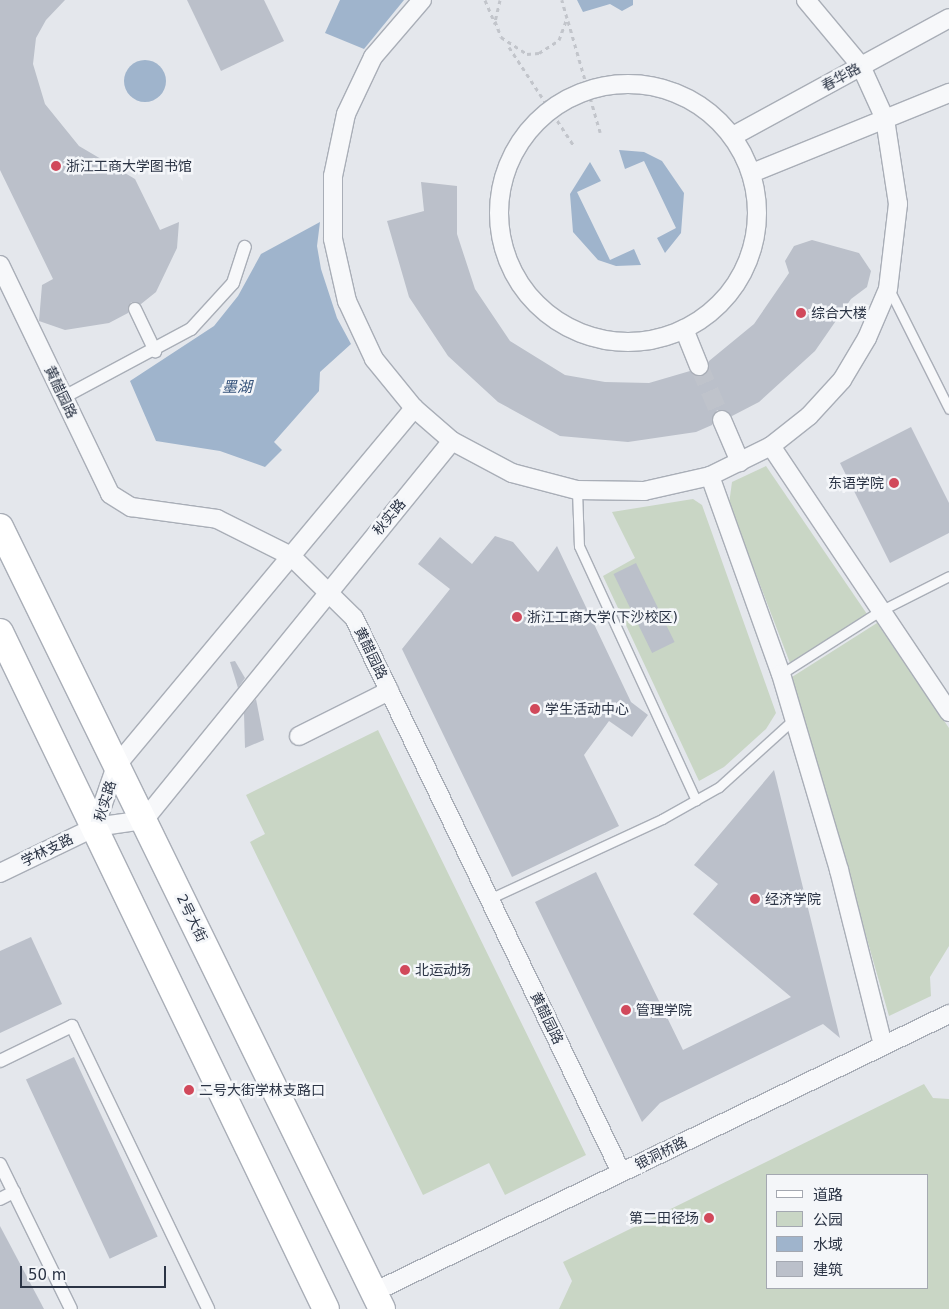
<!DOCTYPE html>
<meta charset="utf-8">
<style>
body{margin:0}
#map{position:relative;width:949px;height:1309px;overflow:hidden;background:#e4e7ec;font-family:"DejaVu Sans","Noto Sans SC",sans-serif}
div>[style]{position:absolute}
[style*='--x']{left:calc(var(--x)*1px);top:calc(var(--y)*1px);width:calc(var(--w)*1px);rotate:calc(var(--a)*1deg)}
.green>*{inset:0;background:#c9d6c5}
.water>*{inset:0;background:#9fb4cc}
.round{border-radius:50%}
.building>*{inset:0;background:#bbc0ca;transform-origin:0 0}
.minor-tunnel>*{height:18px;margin-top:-9px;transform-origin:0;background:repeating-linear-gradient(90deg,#bfc3cb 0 18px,transparent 0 27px)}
.path>*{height:3px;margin-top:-1.5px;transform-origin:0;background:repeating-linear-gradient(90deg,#c2c5cb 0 4px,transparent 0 8px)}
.roads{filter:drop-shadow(1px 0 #a9aeb7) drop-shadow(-1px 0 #a9aeb7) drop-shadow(0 1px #a9aeb7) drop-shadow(0 -1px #a9aeb7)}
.service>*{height:9px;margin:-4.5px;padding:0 4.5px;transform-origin:4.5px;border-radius:4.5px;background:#f7f8fa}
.pedestrian>*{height:12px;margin:-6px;padding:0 6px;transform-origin:6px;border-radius:6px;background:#f7f8fa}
.minor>*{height:18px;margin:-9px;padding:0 9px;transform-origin:9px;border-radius:9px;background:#f7f8fa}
.minor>.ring{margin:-9px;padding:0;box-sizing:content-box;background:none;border:18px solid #f7f8fa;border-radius:50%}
.primary>*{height:26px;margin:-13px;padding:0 13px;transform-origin:13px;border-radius:13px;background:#fff}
.dots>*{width:14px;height:14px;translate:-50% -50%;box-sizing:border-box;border:2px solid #f4f6f9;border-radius:50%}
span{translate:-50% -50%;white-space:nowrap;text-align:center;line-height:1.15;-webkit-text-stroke:5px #f4f6f9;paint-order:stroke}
.street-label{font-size:14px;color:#2b3445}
.poi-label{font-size:14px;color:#2b3445}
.left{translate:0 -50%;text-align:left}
.right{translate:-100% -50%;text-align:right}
.water-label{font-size:15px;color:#34527a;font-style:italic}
.legend{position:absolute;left:766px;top:1174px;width:162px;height:115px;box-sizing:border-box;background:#f4f6f9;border:1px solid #a4a8b1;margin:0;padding:6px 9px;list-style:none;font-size:15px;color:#2b3445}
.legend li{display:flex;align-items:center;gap:10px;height:25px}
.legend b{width:25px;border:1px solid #a4a8b1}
.scale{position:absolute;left:20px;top:1266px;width:146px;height:22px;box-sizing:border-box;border:2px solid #2b3445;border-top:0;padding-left:6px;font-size:15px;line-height:18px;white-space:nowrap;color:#2b3445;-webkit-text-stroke:4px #f4f6f9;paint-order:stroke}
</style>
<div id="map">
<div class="green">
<div style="clip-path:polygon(766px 466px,867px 614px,790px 663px,729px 504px,732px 482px)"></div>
<div style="clip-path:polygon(693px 499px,702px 505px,776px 713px,766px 729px,724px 767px,699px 781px,603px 576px,635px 558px,612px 512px)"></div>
<div style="clip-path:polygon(877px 623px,949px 728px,949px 946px,930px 977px,931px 996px,889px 1016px,792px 677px)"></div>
<div style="clip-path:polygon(378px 730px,586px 1155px,505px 1195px,489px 1163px,423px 1195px,250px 842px,265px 834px,246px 795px)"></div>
<div style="clip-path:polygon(evenodd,924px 1084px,933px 1098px,949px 1099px,949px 1309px,559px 1309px,572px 1281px,563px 1262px,924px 1084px,768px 1175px,928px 1175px,928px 1288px,768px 1288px,768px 1175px)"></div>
</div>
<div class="water">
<div style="clip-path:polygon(340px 0,404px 0,364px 49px,325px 33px)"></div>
<div style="clip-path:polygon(577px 0,633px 0,633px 5px,622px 11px,610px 4px,583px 12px)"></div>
<div class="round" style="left:124px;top:60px;width:42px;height:42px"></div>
<div style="clip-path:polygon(619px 150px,644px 152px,662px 161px,684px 193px,681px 233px,665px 253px,657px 238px,676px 228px,644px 161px,625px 169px)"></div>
<div style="clip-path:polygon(590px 162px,601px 181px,577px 192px,610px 260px,634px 249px,641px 265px,616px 266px,598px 260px,573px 232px,570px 194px)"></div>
<div style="clip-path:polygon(320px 222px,317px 246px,321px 269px,337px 318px,351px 344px,320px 372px,319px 391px,274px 442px,282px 450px,265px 467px,220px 451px,156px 441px,130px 381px,214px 326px,238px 296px,261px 254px)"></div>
</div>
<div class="building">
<div style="clip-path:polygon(0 0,65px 0,46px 20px,36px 38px,33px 64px,45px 104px,79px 146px,135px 179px,160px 230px,179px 222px,177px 248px,156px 292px,141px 304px,131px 302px,128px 313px,109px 323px,65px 330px,39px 321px,42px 285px,53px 279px,0 170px)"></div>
<div style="clip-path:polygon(187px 0,264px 0,284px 41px,221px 71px)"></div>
<div style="clip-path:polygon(421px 182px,457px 186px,457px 234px,475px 289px,510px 341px,565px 375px,605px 382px,649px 383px,690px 371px,703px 376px,709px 361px,754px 324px,789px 273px,785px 261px,794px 246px,812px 240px,859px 253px,871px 271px,867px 287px,851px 299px,815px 351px,759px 402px,732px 416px,717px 410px,712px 425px,696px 432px,628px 442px,560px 436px,498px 402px,448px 356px,409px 297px,387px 221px,424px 211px)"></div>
<div style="clip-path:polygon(911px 427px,949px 503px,949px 533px,890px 563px,840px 463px)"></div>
<div style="clip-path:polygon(495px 536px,513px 542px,538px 572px,557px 546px,631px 702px,648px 715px,632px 737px,609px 721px,584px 755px,619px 826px,512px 877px,402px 649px,450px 589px,418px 564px,440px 537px,472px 564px)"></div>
<div style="left:636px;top:563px;width:88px;height:25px;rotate:64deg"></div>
<div style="clip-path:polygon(235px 661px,245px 678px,238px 688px,230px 662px)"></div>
<div style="clip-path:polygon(256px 699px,264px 740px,245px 748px,244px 713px)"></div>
<div style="clip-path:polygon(774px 770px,840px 1038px,823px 1024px,660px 1103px,642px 1122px,535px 902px,596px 872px,683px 1050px,791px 997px,693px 914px,718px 884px,694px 865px)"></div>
<div style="clip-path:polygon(31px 937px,62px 1004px,0 1033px,0 951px)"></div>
<div style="left:74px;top:1057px;width:198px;height:53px;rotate:65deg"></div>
<div style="clip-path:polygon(0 1226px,44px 1309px,0 1309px)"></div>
</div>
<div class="minor-tunnel">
<div style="--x:699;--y:366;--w:59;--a:66.9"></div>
</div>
<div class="path">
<div style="--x:485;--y:0;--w:26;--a:67"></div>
<div style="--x:500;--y:0;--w:22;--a:103"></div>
<div style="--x:495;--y:21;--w:17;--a:69"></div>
<div style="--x:501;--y:37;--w:31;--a:33"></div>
<div style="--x:527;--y:54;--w:12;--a:-5"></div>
<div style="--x:539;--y:53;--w:24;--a:-33"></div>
<div style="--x:559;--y:40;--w:23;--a:-70"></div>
<div style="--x:567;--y:18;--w:19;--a:-106"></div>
<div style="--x:568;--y:21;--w:116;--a:73.9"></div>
<div style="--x:509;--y:47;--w:118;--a:56.7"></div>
</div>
<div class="roads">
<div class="service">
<div style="--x:889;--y:289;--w:134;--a:63.4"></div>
<div style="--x:577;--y:490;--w:56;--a:88"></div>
<div style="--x:579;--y:546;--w:280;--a:65.3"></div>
<div style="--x:781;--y:674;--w:117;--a:-32.5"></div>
<div style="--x:880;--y:611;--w:77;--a:-26.9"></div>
<div style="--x:489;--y:899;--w:191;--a:-24.8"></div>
<div style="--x:662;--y:819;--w:65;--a:-29.3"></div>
<div style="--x:719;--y:787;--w:101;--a:-42.2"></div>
</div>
<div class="pedestrian">
<div style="--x:135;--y:309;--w:47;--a:64.5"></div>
<div style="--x:64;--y:397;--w:144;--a:-28.2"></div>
<div style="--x:191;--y:329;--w:62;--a:-47.6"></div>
<div style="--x:233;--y:283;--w:38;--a:-72"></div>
<div style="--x:0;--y:1061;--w:80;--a:-25.9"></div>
<div style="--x:72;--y:1026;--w:314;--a:64.3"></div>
<div style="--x:0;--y:1164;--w:161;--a:63.9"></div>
<div style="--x:0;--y:1199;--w:16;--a:-27"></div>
</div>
<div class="minor">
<div style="--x:422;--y:0;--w:75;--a:130.7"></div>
<div style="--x:373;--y:57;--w:63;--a:115.3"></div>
<div style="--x:346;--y:114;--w:63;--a:101.8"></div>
<div style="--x:333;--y:176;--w:63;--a:90"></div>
<div style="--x:333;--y:239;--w:64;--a:77.3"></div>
<div style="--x:347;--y:301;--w:64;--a:65"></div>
<div style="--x:374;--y:359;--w:63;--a:50.8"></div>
<div style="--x:414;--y:408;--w:50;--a:41"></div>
<div style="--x:452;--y:441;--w:68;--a:28.1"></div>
<div style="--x:512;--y:473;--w:67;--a:14.7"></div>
<div style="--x:577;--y:490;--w:67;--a:0.9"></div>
<div style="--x:644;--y:491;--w:68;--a:-12.8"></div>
<div style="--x:710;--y:476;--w:68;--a:-26.2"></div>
<div style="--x:771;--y:446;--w:48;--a:-38.3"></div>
<div style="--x:809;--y:416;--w:49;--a:-47.5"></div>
<div style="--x:842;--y:380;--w:49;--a:-59.2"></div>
<div style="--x:867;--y:338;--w:53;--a:-66.8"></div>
<div style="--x:888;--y:289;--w:86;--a:-83.3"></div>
<div style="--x:898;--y:204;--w:86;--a:-98.7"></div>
<div style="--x:885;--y:119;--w:58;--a:-114.4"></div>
<div style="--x:861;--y:66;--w:86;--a:-129.8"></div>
<div class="ring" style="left:499px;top:84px;width:240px;height:240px"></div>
<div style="--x:733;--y:136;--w:246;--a:-28.6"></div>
<div style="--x:752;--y:173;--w:213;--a:-22.1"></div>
<div style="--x:0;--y:265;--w:254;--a:64.3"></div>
<div style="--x:110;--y:494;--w:25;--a:32"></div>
<div style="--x:131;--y:507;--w:87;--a:7.9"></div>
<div style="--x:217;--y:519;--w:83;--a:26.6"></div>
<div style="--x:291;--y:556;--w:88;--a:44.5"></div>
<div style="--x:354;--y:618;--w:615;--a:64.27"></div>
<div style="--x:684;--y:329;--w:40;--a:68"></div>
<div style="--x:722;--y:420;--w:46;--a:66.8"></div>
<div style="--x:771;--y:446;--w:320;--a:56.2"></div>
<div style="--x:710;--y:476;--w:210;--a:70.3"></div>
<div style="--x:781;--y:674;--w:204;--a:73.5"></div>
<div style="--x:839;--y:870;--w:180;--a:75.9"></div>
<div style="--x:299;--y:736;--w:101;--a:-26.6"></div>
<div style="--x:95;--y:827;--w:65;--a:-71"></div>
<div style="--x:116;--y:766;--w:466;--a:-50.2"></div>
<div style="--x:0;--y:873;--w:106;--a:-25.8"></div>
<div style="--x:95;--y:827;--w:49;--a:-8.1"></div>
<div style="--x:144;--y:820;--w:488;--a:-50.9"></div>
<div style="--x:374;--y:1292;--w:639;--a:-25.8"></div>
</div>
<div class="primary">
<div style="--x:0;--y:527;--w:870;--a:63.96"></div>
<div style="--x:0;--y:632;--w:751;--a:64.29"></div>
</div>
</div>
<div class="dots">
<div style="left:56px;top:166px;background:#d1495b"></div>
<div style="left:801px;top:313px;background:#d1495b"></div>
<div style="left:894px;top:483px;background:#d1495b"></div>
<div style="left:517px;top:617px;background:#d1495b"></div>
<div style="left:535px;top:709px;background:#d1495b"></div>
<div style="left:755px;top:899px;background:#d1495b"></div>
<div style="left:405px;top:970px;background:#d1495b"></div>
<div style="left:626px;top:1010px;background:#d1495b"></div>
<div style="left:189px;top:1090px;background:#d1495b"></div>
<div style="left:709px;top:1218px;background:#d1495b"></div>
</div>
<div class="street-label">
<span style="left:841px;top:77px;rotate:-29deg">春华路</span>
<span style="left:61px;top:392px;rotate:64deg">黄醋园路</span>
<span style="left:389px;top:517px;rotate:-50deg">秋实路</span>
<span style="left:371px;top:653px;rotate:64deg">黄醋园路</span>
<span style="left:105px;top:801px;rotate:-73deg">秋实路</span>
<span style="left:47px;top:850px;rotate:-26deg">学林支路</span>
<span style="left:192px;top:918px;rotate:64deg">2号大街</span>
<span style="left:547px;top:1018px;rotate:64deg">黄醋园路</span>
<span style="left:661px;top:1153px;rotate:-26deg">银洞桥路</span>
</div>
<div class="poi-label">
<span class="left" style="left:66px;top:166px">浙江工商大学图书馆</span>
<span class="left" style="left:811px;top:313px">综合大楼</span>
<span class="right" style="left:884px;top:483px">东语学院</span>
<span class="left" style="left:527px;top:617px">浙江工商大学(下沙校区)</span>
<span class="left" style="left:545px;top:709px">学生活动中心</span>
<span class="left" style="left:765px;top:899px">经济学院</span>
<span class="left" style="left:415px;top:970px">北运动场</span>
<span class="left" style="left:636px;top:1010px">管理学院</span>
<span class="left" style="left:199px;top:1090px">二号大街学林支路口</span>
<span class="right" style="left:699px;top:1218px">第二田径场</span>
</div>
<div class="water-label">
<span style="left:237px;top:388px">墨湖</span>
</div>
<ul class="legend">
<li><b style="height:6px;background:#fff"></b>道路</li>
<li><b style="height:14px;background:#c9d6c5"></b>公园</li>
<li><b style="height:14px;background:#9fb4cc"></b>水域</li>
<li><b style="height:14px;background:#bbc0ca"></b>建筑</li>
</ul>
<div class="scale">50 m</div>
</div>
